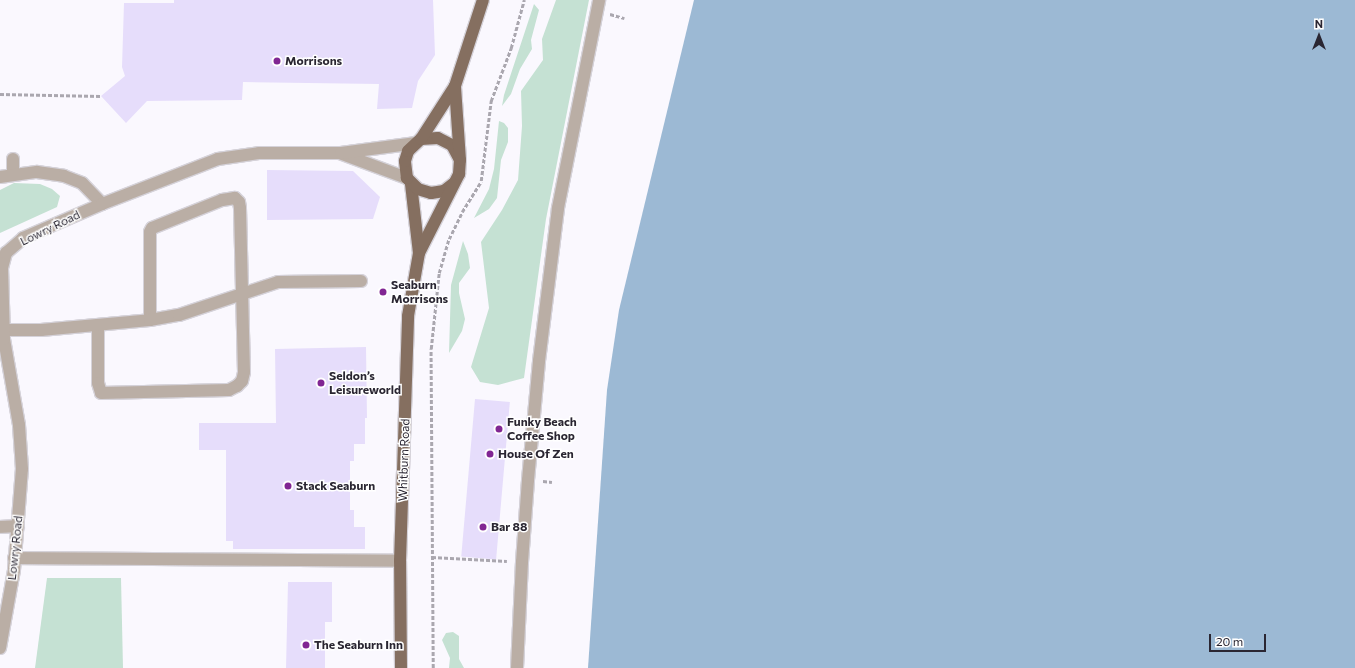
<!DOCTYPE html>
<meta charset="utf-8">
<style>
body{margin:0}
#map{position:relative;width:1355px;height:668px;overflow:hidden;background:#faf8fe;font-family:Commissioner,sans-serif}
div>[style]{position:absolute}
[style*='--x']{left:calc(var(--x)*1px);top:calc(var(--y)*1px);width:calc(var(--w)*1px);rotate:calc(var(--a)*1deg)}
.green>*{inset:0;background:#c5e1d3}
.water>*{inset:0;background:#9cb9d4}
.building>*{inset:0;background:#e6ddfb;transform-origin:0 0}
.path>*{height:2.5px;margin-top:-1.25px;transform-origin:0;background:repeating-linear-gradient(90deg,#aaa7af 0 4px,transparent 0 6px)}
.roads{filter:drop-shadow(1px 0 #d5d2d9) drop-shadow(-1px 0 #d5d2d9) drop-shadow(0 1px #d5d2d9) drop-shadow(0 -1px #d5d2d9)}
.minor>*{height:12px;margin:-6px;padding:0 6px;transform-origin:6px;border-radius:6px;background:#baaea5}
.major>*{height:12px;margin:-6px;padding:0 6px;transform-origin:6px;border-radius:6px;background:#856f60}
.dots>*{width:11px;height:11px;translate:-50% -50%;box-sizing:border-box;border:2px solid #fff;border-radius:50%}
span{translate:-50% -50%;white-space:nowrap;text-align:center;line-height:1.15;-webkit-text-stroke:3px #fff;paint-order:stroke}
.poi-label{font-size:12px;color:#2a2632;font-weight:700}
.left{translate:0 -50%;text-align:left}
.street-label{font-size:12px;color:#2a2632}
.north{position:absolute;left:1299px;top:16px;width:40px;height:40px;-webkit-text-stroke:3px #fff;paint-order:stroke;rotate:0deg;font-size:11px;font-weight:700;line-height:16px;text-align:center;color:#2a2632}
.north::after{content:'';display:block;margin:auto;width:14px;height:18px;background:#2a2632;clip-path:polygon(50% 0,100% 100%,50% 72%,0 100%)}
.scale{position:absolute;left:1209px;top:634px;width:57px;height:18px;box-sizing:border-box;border:2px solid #2a2632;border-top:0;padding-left:5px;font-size:12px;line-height:14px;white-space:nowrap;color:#2a2632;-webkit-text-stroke:3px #fff;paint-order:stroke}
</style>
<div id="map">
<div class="green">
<div style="clip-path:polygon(556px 0,589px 0,546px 219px,524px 378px,498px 385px,480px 382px,471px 367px,489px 308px,481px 242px,502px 210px,518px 180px,522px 126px,521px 91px,543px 60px,542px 39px)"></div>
<div style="clip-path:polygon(534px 4px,539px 10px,531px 40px,532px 49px,520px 69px,511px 94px,502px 106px,504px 95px)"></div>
<div style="clip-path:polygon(499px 121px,504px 123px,508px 128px,508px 142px,501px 160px,497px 198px,489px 209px,474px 218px,489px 189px,494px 169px)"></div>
<div style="clip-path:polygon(14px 183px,40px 184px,52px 189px,60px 196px,57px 207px,0 233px,0 190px)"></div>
<div style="clip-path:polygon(463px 241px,468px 254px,470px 268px,459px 283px,459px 293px,465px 319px,462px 331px,449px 353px,451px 285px)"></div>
<div style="clip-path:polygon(47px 578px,121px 578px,123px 668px,35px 668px)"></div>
<div style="clip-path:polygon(453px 632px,459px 636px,459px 659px,464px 668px,449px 668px,450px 658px,442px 640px,446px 633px)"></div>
</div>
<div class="water">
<div style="clip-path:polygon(694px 0,1355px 0,1355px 668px,588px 668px,607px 390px,619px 310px)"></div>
</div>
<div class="building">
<div style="clip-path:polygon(174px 0,433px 0,435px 55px,418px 81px,412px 108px,377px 109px,379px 84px,243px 82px,242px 100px,147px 101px,126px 123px,101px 96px,125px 76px,122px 67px,124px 3px,174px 3px)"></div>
<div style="clip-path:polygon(267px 170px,353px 171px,380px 197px,373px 219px,267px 220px)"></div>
<div style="clip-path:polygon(366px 347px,367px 418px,365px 418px,365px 444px,354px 444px,354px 461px,350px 461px,350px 510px,354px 510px,354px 527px,365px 527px,365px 549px,233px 549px,233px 541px,226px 541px,226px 450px,199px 450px,199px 423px,276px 423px,275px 349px)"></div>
<div style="left:475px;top:399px;width:35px;height:158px;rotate:5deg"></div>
<div style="clip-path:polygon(288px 582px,332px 582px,332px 622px,325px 622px,325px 668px,286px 668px)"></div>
</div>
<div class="path">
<div style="--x:610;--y:14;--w:15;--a:16"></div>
<div style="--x:0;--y:94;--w:101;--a:1.1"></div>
<div style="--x:543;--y:481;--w:9;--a:6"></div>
<div style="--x:432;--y:557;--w:75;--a:3.1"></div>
<div style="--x:433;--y:668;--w:319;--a:-90.4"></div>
<div style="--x:431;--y:349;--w:76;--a:-84"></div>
<div style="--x:439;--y:273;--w:35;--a:-74"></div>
<div style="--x:449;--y:239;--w:30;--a:-64"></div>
<div style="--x:462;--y:212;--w:36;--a:-58"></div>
<div style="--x:481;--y:181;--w:81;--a:-82.9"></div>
<div style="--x:491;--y:101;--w:57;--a:-69.3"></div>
<div style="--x:511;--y:48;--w:50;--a:-74.8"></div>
</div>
<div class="roads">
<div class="minor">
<div style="--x:342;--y:154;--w:69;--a:20.3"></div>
<div style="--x:13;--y:159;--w:16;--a:90"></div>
<div style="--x:0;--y:177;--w:37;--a:-8"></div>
<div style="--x:37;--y:172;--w:27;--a:8"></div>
<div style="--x:64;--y:176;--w:19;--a:21"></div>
<div style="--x:82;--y:183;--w:29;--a:46"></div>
<div style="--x:98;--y:325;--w:58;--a:90"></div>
<div style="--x:98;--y:383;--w:10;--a:73"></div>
<div style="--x:101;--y:393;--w:128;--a:-1.3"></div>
<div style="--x:229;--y:390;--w:9;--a:-27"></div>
<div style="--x:237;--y:386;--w:7;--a:-45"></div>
<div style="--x:242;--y:381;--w:9;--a:-77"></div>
<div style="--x:244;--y:372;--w:164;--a:-91.4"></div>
<div style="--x:240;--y:208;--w:6;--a:-99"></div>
<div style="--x:239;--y:202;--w:6;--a:-135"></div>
<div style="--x:235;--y:198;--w:13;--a:171"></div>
<div style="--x:222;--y:200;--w:75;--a:158.2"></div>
<div style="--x:152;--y:228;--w:4;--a:117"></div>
<div style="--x:150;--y:232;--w:88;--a:90"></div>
<div style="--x:4;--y:330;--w:37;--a:0"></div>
<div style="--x:41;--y:330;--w:109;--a:-5.2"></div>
<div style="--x:150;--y:320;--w:29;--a:-10"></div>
<div style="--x:179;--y:315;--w:104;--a:-18.4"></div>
<div style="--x:278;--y:282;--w:83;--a:-0.7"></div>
<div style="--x:0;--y:527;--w:18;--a:-3"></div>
<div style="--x:14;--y:558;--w:386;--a:0.4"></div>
<div style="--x:0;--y:648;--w:79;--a:-79.8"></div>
<div style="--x:14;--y:570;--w:101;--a:-85.5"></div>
<div style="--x:22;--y:469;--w:44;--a:-93.9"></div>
<div style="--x:19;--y:425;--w:87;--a:-99.9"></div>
<div style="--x:4;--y:339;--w:71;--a:-91.6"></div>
<div style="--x:2;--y:268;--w:16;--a:-75"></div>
<div style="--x:6;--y:253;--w:23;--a:-41"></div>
<div style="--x:23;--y:238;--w:86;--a:-23.3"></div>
<div style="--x:102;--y:204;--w:124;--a:-21.2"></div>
<div style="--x:218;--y:159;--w:41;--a:-8.3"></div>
<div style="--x:259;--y:153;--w:82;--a:0"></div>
<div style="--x:341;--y:153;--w:76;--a:-7.6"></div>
<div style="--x:517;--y:668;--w:106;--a:-87.3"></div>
<div style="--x:522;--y:562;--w:82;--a:-85.8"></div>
<div style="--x:528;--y:480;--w:120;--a:-84.7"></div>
<div style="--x:539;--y:361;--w:154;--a:-82.9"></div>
<div style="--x:558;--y:208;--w:212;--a:-78.8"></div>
</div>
<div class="major">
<div style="--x:421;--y:139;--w:17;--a:-3"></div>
<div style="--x:438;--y:138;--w:16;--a:27"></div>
<div style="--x:452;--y:145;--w:15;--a:62"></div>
<div style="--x:411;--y:184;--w:69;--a:83.4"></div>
<div style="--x:453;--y:184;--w:11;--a:142"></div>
<div style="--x:444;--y:191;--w:13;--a:171"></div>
<div style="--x:431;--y:193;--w:14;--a:-163"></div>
<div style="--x:418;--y:189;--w:16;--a:-135"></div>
<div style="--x:407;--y:178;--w:17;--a:-97"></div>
<div style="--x:405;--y:161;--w:10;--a:-73"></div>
<div style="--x:408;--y:151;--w:18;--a:-43"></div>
<div style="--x:421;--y:139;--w:63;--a:-57.3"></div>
<div style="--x:455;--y:86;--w:90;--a:-72"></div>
<div style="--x:401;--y:668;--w:107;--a:-90.5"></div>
<div style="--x:400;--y:561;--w:245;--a:-88.1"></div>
<div style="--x:408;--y:316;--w:64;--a:-80.1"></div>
<div style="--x:419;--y:253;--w:89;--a:-63.1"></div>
<div style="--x:459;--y:174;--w:14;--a:-86"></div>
<div style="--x:460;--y:160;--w:74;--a:-93.9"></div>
</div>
</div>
<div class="dots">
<div style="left:277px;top:61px;background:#812693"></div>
<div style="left:383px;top:292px;background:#812693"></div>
<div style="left:321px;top:383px;background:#812693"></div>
<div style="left:499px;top:429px;background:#812693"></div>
<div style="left:490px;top:454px;background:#812693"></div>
<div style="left:288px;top:486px;background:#812693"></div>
<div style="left:483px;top:527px;background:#812693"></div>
<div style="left:306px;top:645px;background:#812693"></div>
</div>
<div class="poi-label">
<span class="left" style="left:285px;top:61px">Morrisons</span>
<span class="left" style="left:391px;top:292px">Seaburn<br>Morrisons</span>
<span class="left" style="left:329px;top:383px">Seldon’s<br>Leisureworld</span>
<span class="left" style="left:507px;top:429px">Funky Beach<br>Coffee Shop</span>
<span class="left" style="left:498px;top:454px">House Of Zen</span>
<span class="left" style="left:296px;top:486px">Stack Seaburn</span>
<span class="left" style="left:491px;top:527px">Bar 88</span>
<span class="left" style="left:314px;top:645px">The Seaburn Inn</span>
</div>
<div class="street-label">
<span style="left:50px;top:228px;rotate:-26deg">Lowry Road</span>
<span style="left:404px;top:460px;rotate:-88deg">Whitburn Road</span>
<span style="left:15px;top:548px;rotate:-84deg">Lowry Road</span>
</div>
<div class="north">N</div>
<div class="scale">20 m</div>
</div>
